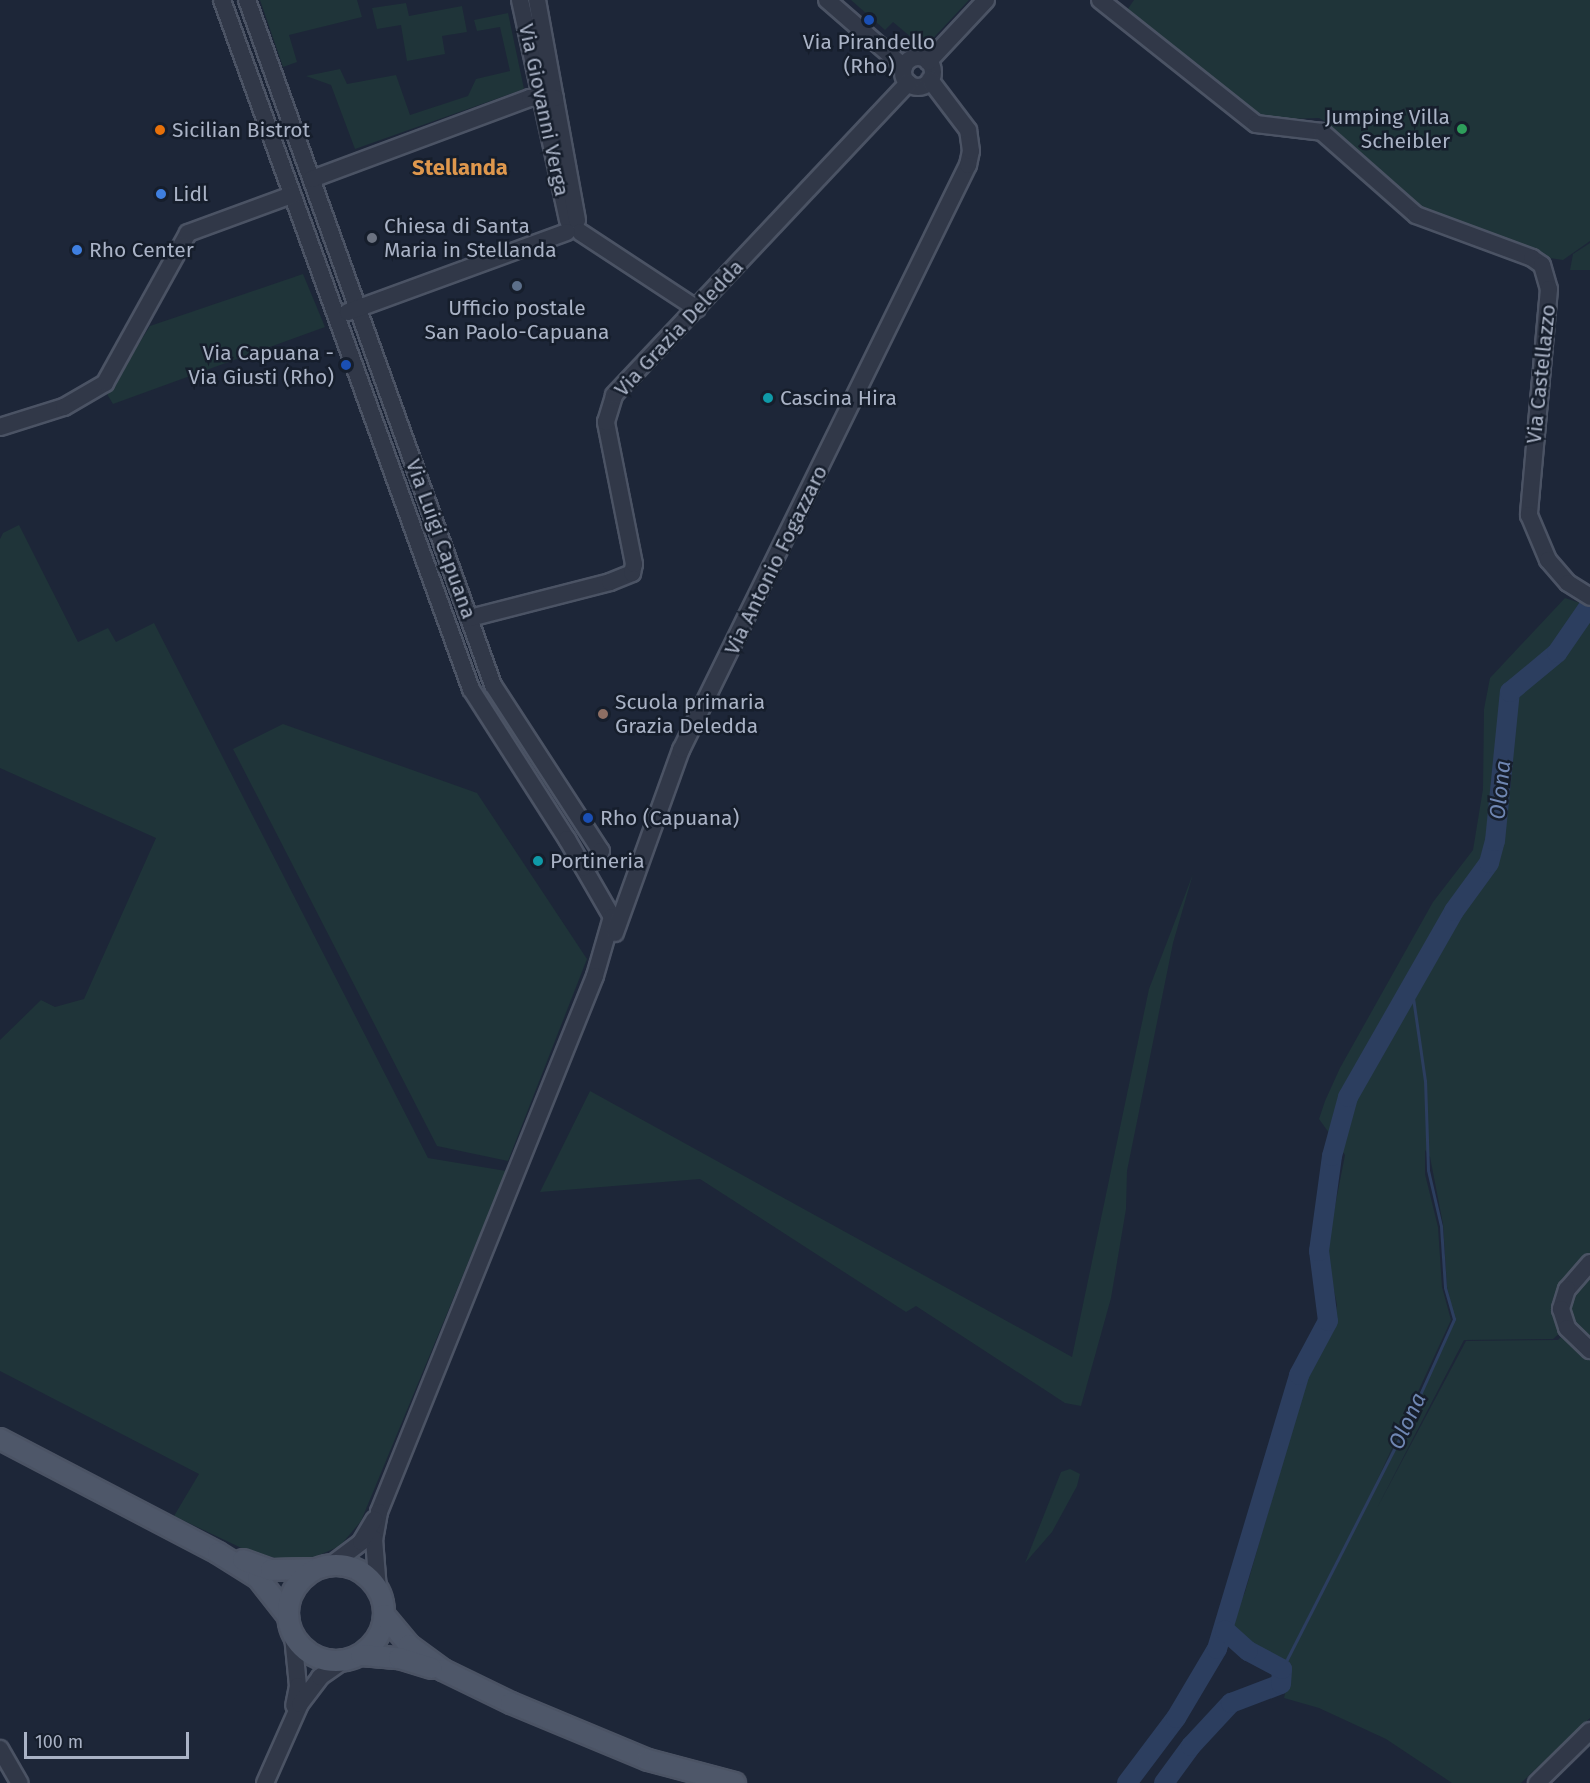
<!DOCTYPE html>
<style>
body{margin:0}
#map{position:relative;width:1590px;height:1783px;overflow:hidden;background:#1d2638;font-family:"Fira Sans",sans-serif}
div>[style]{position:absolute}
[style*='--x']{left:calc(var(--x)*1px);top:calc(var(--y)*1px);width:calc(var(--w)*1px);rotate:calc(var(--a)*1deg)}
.green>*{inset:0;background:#1f3439}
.stream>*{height:3px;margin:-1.5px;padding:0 1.5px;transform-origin:1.5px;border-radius:1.5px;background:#2c3e5f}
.river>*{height:20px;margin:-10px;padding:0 10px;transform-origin:10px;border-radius:10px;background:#2c3e5f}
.roads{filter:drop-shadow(2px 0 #4b5364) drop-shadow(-2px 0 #4b5364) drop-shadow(0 2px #4b5364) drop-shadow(0 -2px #4b5364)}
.minor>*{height:16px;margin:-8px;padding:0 8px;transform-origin:8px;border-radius:8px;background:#313848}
.minor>.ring{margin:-8px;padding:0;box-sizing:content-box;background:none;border:16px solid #313848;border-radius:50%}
.major>*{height:20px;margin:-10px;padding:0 10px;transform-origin:10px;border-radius:10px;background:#4e5769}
.major>.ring{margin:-10px;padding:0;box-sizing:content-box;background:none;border:20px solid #4e5769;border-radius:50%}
.dots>*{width:16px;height:16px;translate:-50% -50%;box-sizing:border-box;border:3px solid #161e2c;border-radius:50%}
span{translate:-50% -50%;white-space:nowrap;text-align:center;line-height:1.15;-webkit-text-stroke:5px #161e2c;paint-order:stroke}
.poi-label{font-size:21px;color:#aab3c6}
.right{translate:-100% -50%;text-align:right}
.left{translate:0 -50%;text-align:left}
.street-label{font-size:21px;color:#aab3c6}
.neighbourhood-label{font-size:22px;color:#de974d;font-weight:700}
.water-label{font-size:22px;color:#6f86b2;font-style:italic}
.scale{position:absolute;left:24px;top:1732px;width:165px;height:27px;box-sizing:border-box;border:3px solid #aab3c6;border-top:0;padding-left:8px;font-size:18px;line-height:21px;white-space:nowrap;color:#aab3c6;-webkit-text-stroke:4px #161e2c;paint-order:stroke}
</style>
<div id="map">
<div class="green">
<div style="clip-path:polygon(260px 0,357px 0,362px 17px,289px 35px,297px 62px,283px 67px)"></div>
<div style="clip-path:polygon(851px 0,969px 0,924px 48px,893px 22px,885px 30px)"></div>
<div style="clip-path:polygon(1134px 0,1590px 0,1590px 241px,1563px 260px,1550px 258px,1417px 207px,1326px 122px,1319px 118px,1260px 120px,1125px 13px)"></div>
<div style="clip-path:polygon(406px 3px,409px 16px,462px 6px,467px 32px,442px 36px,445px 54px,407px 61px,401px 25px,377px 29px,372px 8px)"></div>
<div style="clip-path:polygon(508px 13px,524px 89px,355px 149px,331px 85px,306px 76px,340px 69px,347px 84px,396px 75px,410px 115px,468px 96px,476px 79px,510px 71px,500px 27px,477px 31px,474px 20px)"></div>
<div style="clip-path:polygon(1590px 243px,1590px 270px,1570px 270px,1573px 254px)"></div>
<div style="clip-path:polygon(303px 274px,325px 327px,113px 404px,107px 394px,150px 326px)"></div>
<div style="clip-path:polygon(19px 525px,78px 642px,108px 628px,116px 642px,154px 623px,428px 1158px,506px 1171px,361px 1521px,340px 1546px,315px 1557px,285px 1560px,252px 1553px,174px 1516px,199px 1474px,0 1371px,0 1040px,41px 1000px,55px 1007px,84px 999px,156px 838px,0 768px,0 539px,3px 533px)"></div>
<div style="clip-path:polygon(evenodd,1565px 598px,1586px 605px,1553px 650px,1514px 678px,1501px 698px,1492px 838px,1480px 869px,1440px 926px,1440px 941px,1489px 877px,1502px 842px,1515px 698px,1563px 658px,1590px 618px,1590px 1256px,1554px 1301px,1564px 1329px,1553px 1339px,1464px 1340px,1377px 1508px,1466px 1341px,1558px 1340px,1566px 1332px,1590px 1354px,1590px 1718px,1521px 1783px,1452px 1783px,1386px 1739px,1319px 1708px,1284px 1698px,1290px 1672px,1229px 1629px,1245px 1592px,1307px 1377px,1333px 1332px,1337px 1305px,1326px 1252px,1345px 1155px,1319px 1119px,1325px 1101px,1340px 1068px,1433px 902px,1473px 850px,1483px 789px,1484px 709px,1490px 678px,1565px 598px,1425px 1150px,1430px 1157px,1443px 1224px,1447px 1287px,1455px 1320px,1375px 1485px,1451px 1320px,1442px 1287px,1438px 1227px,1425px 1174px,1425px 1150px)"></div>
<div style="clip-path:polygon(283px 724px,477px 793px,587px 959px,508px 1161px,437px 1146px,233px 749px)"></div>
<div style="clip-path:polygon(1193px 874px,1173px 943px,1127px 1171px,1126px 1209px,1111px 1298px,1081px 1406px,1065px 1403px,916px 1306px,906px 1312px,700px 1179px,540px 1192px,590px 1091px,1072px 1357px,1149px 989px)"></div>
<div style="clip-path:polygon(1590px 1270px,1590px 1345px,1574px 1330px,1567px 1301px)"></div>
<div style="clip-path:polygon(1070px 1469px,1080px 1474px,1077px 1486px,1052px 1532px,1025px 1563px,1061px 1472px)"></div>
</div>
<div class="stream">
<div style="--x:1282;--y:1669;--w:271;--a:-63"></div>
<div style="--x:1405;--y:1428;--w:120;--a:-65.8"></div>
<div style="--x:1454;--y:1319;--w:33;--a:-106"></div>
<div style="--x:1445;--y:1287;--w:61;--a:-93.8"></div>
<div style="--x:1441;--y:1226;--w:57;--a:-103.1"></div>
<div style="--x:1428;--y:1170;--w:89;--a:-91.9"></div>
<div style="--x:1425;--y:1081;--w:98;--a:-98.2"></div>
</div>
<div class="river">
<div style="--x:1127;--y:1783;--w:81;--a:-53"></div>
<div style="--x:1176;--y:1718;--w:80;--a:-59.3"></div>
<div style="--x:1217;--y:1649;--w:286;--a:-73.3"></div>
<div style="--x:1299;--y:1375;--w:61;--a:-61.8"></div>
<div style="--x:1328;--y:1321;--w:71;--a:-97.3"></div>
<div style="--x:1319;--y:1251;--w:96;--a:-82.2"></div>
<div style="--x:1332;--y:1156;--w:61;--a:-74.8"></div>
<div style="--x:1348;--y:1097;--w:214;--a:-60.3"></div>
<div style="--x:1454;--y:911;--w:59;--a:-53.9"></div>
<div style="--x:1489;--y:863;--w:23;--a:-75"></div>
<div style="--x:1495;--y:841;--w:150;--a:-84.3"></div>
<div style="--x:1510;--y:692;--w:61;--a:-39.7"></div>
<div style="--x:1557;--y:653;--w:58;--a:-55.5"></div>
<div style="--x:1164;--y:1783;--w:46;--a:-53.9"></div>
<div style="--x:1191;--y:1746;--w:59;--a:-47.1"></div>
<div style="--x:1231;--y:1703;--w:53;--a:-20.8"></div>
<div style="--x:1281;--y:1684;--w:15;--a:-86"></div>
<div style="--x:1282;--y:1669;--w:38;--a:-152"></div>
<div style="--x:1248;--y:1651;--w:31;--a:-138"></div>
</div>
<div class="roads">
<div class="minor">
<div style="--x:222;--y:0;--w:733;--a:70.13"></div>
<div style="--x:471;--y:689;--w:178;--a:57.4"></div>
<div style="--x:567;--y:839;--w:90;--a:60"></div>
<div style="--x:612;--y:917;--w:61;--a:106.1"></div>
<div style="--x:595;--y:976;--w:578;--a:111.95"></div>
<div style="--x:379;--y:1512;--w:27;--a:100"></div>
<div style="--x:374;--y:1539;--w:51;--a:85.5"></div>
<div style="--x:247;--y:0;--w:728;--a:70.25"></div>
<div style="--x:493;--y:685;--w:198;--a:57"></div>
<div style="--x:601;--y:851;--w:12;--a:121"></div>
<div style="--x:595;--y:861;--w:13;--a:151"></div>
<div style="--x:520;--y:0;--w:226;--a:77.7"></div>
<div style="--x:537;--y:0;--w:224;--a:79.7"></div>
<div style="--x:827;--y:0;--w:102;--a:41"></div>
<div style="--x:1100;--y:0;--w:199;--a:38.5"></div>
<div style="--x:1256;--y:124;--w:66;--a:6.9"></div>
<div style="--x:1322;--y:132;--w:125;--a:41.4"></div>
<div style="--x:1416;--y:215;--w:124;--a:20.3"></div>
<div style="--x:1532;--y:258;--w:12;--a:35"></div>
<div style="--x:1542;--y:265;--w:25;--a:74"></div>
<div style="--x:1549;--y:289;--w:227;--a:95.1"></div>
<div style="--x:1529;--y:515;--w:49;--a:67.1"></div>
<div style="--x:1548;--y:560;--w:30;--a:49"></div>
<div style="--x:1568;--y:583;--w:26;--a:32"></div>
<div class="ring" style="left:903px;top:57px;width:14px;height:14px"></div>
<div style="--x:928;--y:62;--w:85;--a:-46.9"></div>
<div style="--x:312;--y:179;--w:233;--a:-20.4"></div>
<div style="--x:530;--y:98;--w:25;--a:0"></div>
<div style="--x:580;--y:232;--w:140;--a:33.3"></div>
<div style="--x:348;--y:312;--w:233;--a:-20.1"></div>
<div style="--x:0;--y:427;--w:67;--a:-17.4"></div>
<div style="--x:64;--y:407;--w:48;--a:-30.3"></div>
<div style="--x:105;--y:383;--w:171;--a:-61"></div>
<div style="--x:188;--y:233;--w:111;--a:-20.1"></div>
<div style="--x:470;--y:618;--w:145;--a:-14.4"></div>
<div style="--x:610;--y:582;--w:24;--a:-22"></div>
<div style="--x:632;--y:573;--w:9;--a:-77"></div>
<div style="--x:634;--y:564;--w:145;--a:-101.2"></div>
<div style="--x:606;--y:422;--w:28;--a:-73"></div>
<div style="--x:614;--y:395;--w:429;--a:-46.7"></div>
<div style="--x:615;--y:933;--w:195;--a:-70.2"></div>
<div style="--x:681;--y:750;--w:652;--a:-63.87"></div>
<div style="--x:968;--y:165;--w:14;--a:-78"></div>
<div style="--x:971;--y:151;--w:21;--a:-98"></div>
<div style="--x:968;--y:130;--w:63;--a:-127.2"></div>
<div style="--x:1590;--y:1263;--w:35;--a:131"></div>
<div style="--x:1567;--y:1289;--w:21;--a:107"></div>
<div style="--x:1561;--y:1309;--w:20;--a:72"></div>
<div style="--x:1567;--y:1328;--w:32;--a:44"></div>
<div style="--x:331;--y:1565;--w:38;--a:-37"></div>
<div style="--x:361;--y:1542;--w:26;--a:-59"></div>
<div style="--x:293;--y:1636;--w:50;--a:84.3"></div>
<div style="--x:298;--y:1686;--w:20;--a:101"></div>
<div style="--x:0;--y:1749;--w:39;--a:60"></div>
<div style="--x:265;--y:1783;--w:86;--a:-66.1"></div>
<div style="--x:300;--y:1704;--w:34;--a:-53"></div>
<div style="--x:320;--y:1677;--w:28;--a:-35"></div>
<div style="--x:1537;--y:1783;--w:74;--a:-44.5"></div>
</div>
<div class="major">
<div style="--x:0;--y:1439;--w:246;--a:27.6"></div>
<div style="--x:218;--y:1553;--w:47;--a:32"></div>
<div style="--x:258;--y:1578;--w:47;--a:51.9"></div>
<div style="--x:243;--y:1560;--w:30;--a:20"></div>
<div style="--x:271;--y:1570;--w:44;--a:-1.3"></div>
<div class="ring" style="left:288px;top:1565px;width:76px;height:76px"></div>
<div style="--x:384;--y:1615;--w:39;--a:50"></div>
<div style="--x:409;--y:1645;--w:42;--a:36.3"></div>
<div style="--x:443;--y:1670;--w:76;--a:25.9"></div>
<div style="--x:511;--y:1703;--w:148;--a:22.6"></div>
<div style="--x:648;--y:1760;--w:90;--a:14.8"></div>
<div style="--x:361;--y:1655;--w:38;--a:5"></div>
<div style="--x:399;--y:1658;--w:34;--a:17"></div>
</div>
</div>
<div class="dots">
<div style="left:869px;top:20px;background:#1a4fb4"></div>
<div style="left:1462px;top:129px;background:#2e9e5b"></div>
<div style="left:160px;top:130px;background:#e8710a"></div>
<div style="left:161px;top:194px;background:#3f7fe0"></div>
<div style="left:372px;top:238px;background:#6b7280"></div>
<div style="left:77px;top:250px;background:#3f7fe0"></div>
<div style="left:517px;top:286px;background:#5c6f8a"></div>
<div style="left:346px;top:365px;background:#1a4fb4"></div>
<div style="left:768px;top:398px;background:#0f9aa8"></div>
<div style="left:603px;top:714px;background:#8d6e63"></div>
<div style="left:588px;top:818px;background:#1a4fb4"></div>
<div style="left:538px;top:861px;background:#0f9aa8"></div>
</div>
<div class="poi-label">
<span style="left:869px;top:54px">Via Pirandello<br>(Rho)</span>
<span class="right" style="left:1450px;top:129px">Jumping Villa<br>Scheibler</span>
<span class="left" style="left:172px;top:130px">Sicilian Bistrot</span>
<span class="left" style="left:173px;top:194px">Lidl</span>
<span class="left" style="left:384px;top:238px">Chiesa di Santa<br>Maria in Stellanda</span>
<span class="left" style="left:89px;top:250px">Rho Center</span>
<span style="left:517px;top:320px">Ufficio postale<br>San Paolo-Capuana</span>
<span class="right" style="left:334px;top:365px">Via Capuana -<br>Via Giusti (Rho)</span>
<span class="left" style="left:780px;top:398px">Cascina Hira</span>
<span class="left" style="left:615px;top:714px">Scuola primaria<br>Grazia Deledda</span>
<span class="left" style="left:600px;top:818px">Rho (Capuana)</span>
<span class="left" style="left:550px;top:861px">Portineria</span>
</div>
<div class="street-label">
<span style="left:544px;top:110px;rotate:78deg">Via Giovanni Verga</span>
<span style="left:679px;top:328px;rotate:-47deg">Via Grazia Deledda</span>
<span style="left:1541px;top:374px;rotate:-84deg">Via Castellazzo</span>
<span style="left:441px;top:539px;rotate:70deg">Via Luigi Capuana</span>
<span style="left:776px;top:560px;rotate:-64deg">Via Antonio Fogazzaro</span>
</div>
<div class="neighbourhood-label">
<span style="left:460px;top:168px">Stellanda</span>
</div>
<div class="water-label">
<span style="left:1500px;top:790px;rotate:-84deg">Olona</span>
<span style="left:1407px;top:1421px;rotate:-65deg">Olona</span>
</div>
<div class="scale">100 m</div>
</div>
